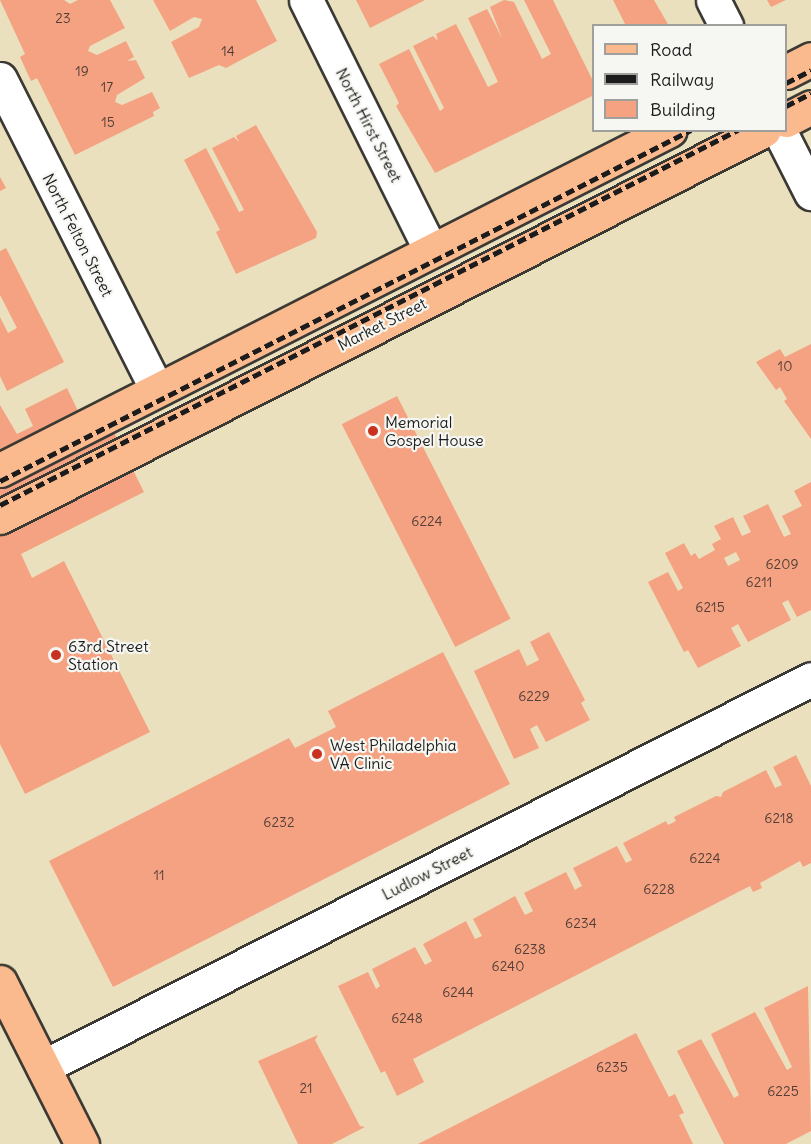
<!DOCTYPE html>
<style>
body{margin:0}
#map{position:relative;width:811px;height:1144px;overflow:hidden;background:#eae0be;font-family:Delius,sans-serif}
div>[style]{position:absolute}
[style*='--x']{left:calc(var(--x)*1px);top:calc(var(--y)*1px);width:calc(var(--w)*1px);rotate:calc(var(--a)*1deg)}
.building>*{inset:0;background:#f4a282;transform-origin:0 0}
.roads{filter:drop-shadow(2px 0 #3b3934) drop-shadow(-2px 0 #3b3934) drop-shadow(0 2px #3b3934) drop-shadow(0 -2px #3b3934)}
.minor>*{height:33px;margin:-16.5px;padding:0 16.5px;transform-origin:16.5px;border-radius:16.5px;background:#fff}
.major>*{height:33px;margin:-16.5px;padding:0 16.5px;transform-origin:16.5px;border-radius:16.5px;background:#fbba8d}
.rail>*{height:4.5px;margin-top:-2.25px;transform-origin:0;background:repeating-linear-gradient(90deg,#1c1c1c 0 9px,transparent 0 13.5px)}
.dots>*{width:16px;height:16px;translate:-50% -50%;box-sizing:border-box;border:3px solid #f6f6f2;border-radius:50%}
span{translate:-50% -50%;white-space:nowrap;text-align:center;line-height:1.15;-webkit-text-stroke:4.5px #f6f6f2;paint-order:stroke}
.number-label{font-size:14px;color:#523e36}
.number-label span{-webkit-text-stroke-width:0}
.street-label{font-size:16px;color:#1c1c1c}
.poi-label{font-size:16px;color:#1c1c1c}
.left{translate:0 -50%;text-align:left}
.legend{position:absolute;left:592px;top:24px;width:195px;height:108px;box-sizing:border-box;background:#f6f6f2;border:2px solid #9f9f9c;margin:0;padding:8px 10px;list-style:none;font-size:18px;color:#1c1c1c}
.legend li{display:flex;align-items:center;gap:12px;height:30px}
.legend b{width:30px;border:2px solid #9f9f9c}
</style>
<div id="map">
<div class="building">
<div style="clip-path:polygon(0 0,64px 0,70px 4px,78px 0,110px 0,125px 28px,90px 46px,88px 51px,97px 55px,126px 41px,134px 57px,127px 61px,136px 60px,145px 78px,117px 95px,115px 102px,122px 105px,152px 92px,160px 108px,153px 112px,154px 116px,75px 155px,37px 78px,31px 81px,20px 57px,25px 54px)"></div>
<div style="clip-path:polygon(153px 0,256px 0,277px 41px,226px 68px,219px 65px,189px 78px,171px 42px,199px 27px,202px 19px,194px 17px,170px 31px)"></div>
<div style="clip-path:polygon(356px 0,425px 0,370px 28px)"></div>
<div style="clip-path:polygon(504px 0,514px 2px,542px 59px,551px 54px,524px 0,553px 0,594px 83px,594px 95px,435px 173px,396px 106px,399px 103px,379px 64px,409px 49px,440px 111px,444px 108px,413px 46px,433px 36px,438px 41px,436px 34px,456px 24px,488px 87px,498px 82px,468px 18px,487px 9px,502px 38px,490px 7px)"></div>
<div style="clip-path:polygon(613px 0,654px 0,669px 26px,626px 26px)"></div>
<div style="clip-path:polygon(767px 0,786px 0,771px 7px)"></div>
<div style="clip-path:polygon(256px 125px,317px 232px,316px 238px,236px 274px,216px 232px,220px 230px,184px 160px,206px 148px,239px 212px,244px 210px,212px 148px,234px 137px,239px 142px,236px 136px)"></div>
<div style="clip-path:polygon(0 177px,6px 188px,0 191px)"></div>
<div style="clip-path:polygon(6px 248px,64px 362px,7px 391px,0 376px,0 317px,8px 333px,17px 328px,0 295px,0 251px)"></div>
<div style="clip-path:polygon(811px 344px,811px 439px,784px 401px,787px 399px,780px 387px,776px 390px,756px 362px,780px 349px,785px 357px)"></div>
<div style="clip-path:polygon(67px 388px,78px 411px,98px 400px,144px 492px,21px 554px,32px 578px,64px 561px,150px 732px,25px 794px,0 744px,0 405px,17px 434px,33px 426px,25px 409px)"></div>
<div style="left:397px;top:396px;width:250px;height:62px;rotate:63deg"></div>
<div style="clip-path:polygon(evenodd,811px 482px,811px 610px,797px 617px,788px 600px,782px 603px,791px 620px,748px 642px,738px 624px,731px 628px,741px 646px,698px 668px,688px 650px,684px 652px,648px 582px,668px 572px,678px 591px,683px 588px,665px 553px,684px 543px,691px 556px,695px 553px,699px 559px,715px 550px,712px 544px,721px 539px,714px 526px,733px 517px,742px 536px,751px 532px,743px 516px,768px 504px,784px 537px,791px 534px,782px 516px,802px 506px,794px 491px,811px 482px,736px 552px,740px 560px,728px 566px,724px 558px,736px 552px)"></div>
<div style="clip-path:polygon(549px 632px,585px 700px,581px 703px,590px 720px,546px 742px,537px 725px,530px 729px,539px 748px,514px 759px,474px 671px,519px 649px,527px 666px,539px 660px,530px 642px)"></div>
<div style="clip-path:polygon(443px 652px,510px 784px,113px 987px,49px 861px,289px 738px,295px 748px,336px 727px,328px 711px)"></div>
<div style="clip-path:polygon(796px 755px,811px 786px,811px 863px,803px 867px,800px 861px,760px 883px,762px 888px,753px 892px,750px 886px,413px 1059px,424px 1082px,397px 1096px,385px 1071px,381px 1073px,338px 986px,368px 972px,376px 989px,380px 986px,372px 969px,415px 947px,425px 965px,432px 961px,423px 944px,466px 921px,475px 939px,482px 936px,473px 919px,515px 896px,525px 915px,533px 911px,524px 893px,566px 872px,575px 890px,578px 888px,582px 886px,573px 868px,617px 846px,626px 863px,632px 860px,623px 843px,666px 821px,668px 825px,676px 821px,674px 817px,716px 796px,721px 797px,723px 792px,766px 770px,775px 788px,782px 785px,773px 767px)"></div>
<div style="clip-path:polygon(808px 986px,811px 1131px,786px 1144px,724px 1144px,677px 1051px,701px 1039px,734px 1098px,739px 1095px,711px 1034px,755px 1012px,787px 1070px,792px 1067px,764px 1008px)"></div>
<div style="clip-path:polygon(636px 1033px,669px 1097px,675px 1094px,684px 1113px,679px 1115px,693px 1144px,418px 1144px)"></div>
<div style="clip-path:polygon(318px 1035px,315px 1040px,360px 1126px,365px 1127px,332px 1144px,298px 1144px,258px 1061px)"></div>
</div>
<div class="roads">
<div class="minor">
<div style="--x:306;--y:0;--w:280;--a:63.5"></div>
<div style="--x:713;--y:0;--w:29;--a:63"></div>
<div style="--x:0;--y:79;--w:348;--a:63.2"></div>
<div style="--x:779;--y:130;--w:71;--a:63.1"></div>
<div style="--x:43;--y:1067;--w:860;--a:-26.8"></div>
</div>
<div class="major">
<div style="--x:786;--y:72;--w:28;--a:-27"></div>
<div style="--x:786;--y:120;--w:28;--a:-27"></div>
<div style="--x:0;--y:470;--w:751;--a:-26.91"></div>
<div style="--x:0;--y:517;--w:856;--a:-26.86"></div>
<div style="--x:0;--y:982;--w:182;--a:63.2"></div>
</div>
</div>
<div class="rail">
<div style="--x:786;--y:83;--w:28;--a:-27"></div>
<div style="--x:786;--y:106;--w:28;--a:-27"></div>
<div style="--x:0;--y:481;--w:775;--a:-26.93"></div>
<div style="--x:0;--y:505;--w:828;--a:-26.94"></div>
</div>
<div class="dots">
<div style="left:373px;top:431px;background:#c8321e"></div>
<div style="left:56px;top:655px;background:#c8321e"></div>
<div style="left:317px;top:754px;background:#c8321e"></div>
</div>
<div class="number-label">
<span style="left:63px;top:18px">23</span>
<span style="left:228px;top:51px">14</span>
<span style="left:82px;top:71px">19</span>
<span style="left:107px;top:87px">17</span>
<span style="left:108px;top:122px">15</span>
<span style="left:785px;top:366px">10</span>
<span style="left:427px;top:521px">6224</span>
<span style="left:782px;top:564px">6209</span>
<span style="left:759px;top:582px">6211</span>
<span style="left:710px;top:607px">6215</span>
<span style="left:534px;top:696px">6229</span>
<span style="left:779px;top:818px">6218</span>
<span style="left:279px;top:822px">6232</span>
<span style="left:705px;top:858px">6224</span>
<span style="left:159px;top:875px">11</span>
<span style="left:659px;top:889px">6228</span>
<span style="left:581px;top:923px">6234</span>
<span style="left:530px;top:949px">6238</span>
<span style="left:508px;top:966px">6240</span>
<span style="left:458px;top:992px">6244</span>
<span style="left:407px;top:1018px">6248</span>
<span style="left:612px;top:1067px">6235</span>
<span style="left:306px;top:1088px">21</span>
<span style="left:783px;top:1091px">6225</span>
</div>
<div class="street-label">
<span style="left:369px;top:125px;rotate:63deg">North Hirst Street</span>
<span style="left:78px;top:235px;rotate:63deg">North Felton Street</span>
<span style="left:382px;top:324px;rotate:-27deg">Market Street</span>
<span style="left:427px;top:873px;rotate:-27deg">Ludlow Street</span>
</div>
<div class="poi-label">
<span class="left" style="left:385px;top:431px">Memorial<br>Gospel House</span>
<span class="left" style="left:68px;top:655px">63rd Street<br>Station</span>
<span class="left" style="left:330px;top:754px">West Philadelphia<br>VA Clinic</span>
</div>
<ul class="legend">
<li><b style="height:8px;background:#fbba8d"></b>Road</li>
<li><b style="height:8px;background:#1c1c1c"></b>Railway</li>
<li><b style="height:16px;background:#f4a282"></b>Building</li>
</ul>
</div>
